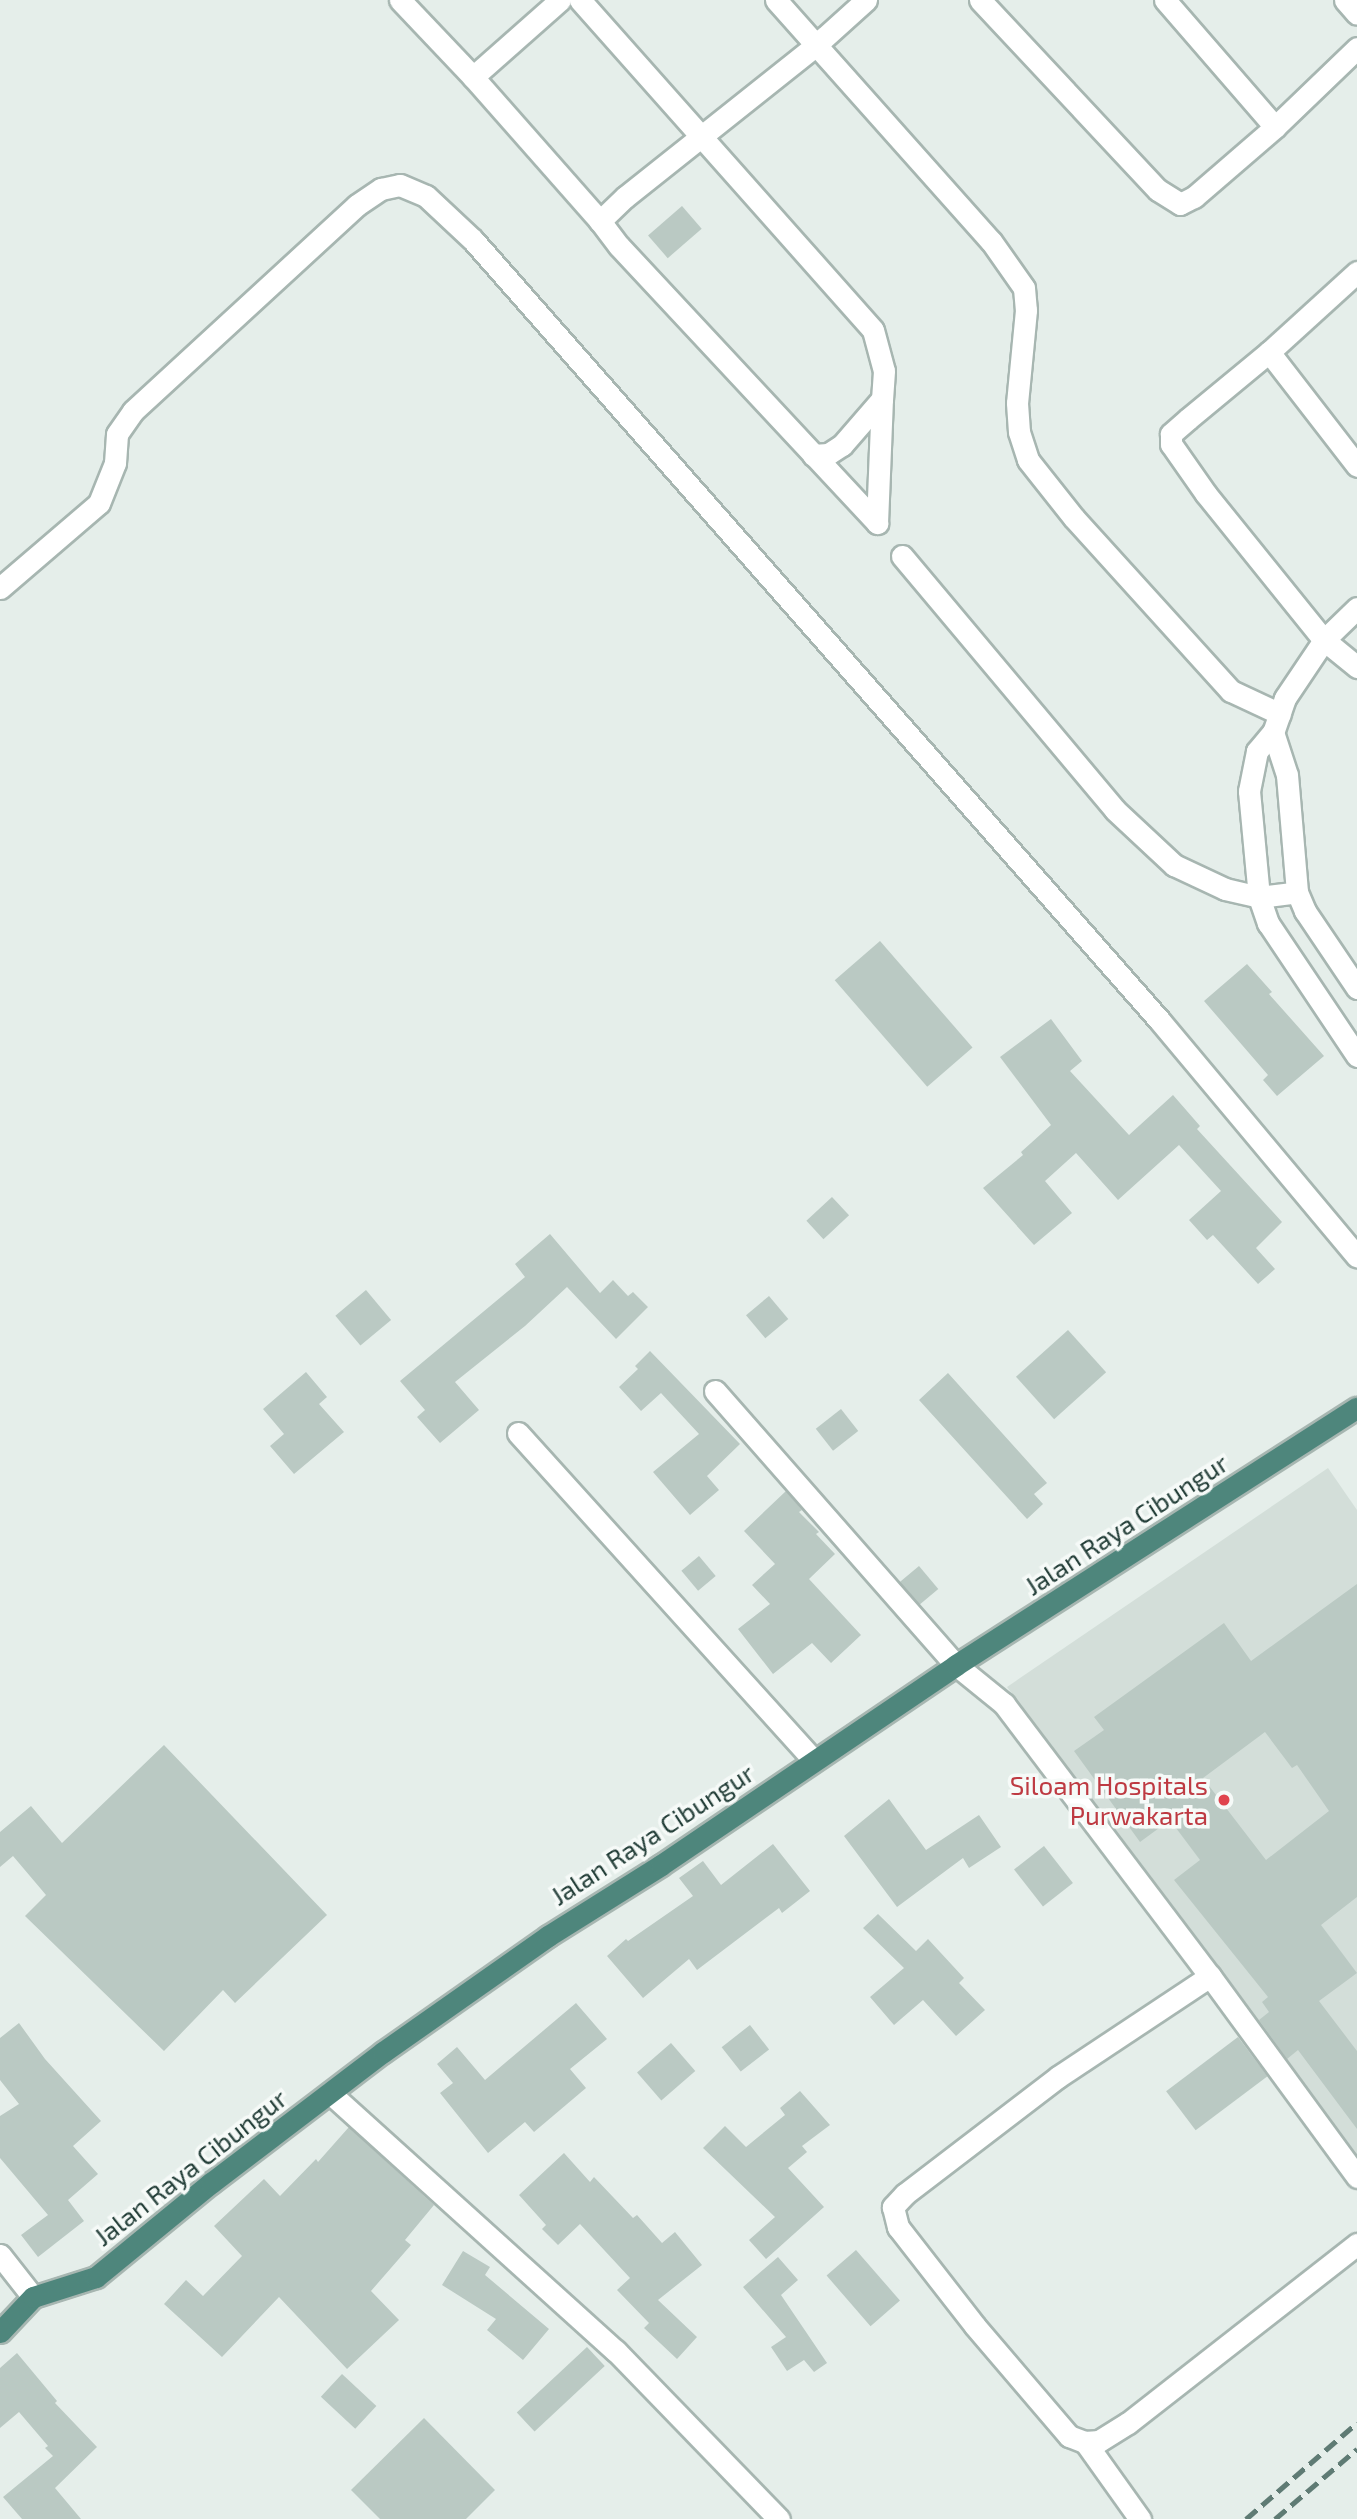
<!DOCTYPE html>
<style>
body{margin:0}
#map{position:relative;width:1357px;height:2519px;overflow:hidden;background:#e5eeea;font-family:"Exo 2",sans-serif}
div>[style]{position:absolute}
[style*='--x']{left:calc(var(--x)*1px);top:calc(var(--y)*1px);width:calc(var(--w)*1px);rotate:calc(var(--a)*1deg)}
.built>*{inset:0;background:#d3ded9}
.building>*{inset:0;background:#bac9c3;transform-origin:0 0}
.roads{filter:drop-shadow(2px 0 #a7b6b1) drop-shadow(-2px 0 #a7b6b1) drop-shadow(0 2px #a7b6b1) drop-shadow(0 -2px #a7b6b1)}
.minor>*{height:21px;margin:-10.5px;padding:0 10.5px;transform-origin:10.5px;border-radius:10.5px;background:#fff}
.trunk>*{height:21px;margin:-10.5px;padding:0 10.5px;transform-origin:10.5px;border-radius:10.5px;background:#4e867c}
.rail>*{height:5px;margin-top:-2.5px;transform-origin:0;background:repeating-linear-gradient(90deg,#5f7b74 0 14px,transparent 0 21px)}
.dots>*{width:19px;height:19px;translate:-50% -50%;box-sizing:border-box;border:4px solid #f6faf8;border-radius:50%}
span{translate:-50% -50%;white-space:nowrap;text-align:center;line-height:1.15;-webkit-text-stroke:7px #f6faf8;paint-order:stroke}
.street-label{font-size:26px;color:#243f39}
.health-label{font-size:26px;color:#be3a42}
.right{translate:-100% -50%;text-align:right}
</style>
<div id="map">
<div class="built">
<div style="clip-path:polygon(1328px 1468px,1357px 1510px,1357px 2159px,1007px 1687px)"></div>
</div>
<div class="building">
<div style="left:682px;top:206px;width:30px;height:45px;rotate:49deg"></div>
<div style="left:880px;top:941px;width:141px;height:60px;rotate:49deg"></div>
<div style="clip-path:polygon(1247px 964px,1272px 992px,1269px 994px,1324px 1056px,1277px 1096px,1263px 1080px,1268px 1075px,1204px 1001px)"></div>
<div style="clip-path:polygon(1051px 1019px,1082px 1061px,1070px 1071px,1129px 1135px,1173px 1095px,1200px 1126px,1197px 1129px,1282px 1222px,1256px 1248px,1275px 1269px,1258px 1284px,1213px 1235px,1207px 1240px,1189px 1220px,1221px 1191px,1179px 1145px,1118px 1200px,1076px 1153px,1045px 1181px,1072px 1213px,1034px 1245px,983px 1188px,1023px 1155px,1021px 1152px,1051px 1125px,1000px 1057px)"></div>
<div style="left:832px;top:1197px;width:25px;height:35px;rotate:47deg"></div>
<div style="clip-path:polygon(550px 1234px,600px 1293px,613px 1280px,628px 1296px,633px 1292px,648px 1307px,616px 1339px,567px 1287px,525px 1326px,455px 1382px,479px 1410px,440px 1443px,417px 1417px,425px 1410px,400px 1381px,525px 1277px,515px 1264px)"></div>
<div style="left:366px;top:1290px;width:39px;height:40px;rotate:50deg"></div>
<div style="left:769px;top:1296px;width:30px;height:30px;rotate:50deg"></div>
<div style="left:1068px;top:1330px;width:57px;height:70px;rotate:48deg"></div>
<div style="clip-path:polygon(650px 1351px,740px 1444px,707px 1476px,719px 1490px,690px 1515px,653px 1472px,699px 1434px,661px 1393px,641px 1411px,619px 1387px,638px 1369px,635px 1366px)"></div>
<div style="clip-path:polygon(306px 1372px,327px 1397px,319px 1404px,344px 1432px,294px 1474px,270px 1446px,284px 1434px,263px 1409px)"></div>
<div style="clip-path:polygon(948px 1373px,1047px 1483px,1034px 1494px,1043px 1504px,1027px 1519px,919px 1400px)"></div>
<div style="left:841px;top:1409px;width:28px;height:32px;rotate:52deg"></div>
<div style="clip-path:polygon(786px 1491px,802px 1510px,799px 1512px,819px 1532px,816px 1534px,835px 1554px,809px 1579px,861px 1635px,831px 1663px,812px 1643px,773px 1674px,738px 1629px,770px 1604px,752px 1585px,775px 1564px,744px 1531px)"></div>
<div style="left:699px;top:1556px;width:26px;height:23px;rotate:50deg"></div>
<div style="left:919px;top:1566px;width:30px;height:25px;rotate:50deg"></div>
<div style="clip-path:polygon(evenodd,1357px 1584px,1357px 1897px,1321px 1925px,1357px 1973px,1319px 2001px,1357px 2051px,1357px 2129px,1298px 2050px,1287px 2059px,1259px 2020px,1269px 2012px,1262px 2002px,1268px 1997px,1174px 1880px,1200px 1860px,1170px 1820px,1140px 1842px,1074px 1751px,1104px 1730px,1094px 1717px,1224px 1623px,1251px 1661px,1357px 1584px,1265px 1732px,1292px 1768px,1297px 1765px,1329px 1811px,1266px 1860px,1203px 1778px,1265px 1732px)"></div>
<div style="clip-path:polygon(164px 1745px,327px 1915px,235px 2003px,223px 1990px,164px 2051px,25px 1916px,46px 1895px,13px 1856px,0 1867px,0 1832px,31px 1806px,62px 1843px)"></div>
<div style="clip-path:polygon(889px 1799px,926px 1850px,979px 1815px,1001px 1847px,969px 1868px,963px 1858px,897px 1907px,844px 1836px)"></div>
<div style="clip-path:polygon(773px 1844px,810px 1891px,782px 1913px,779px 1908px,697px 1970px,689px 1959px,643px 1998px,607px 1956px,626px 1939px,628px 1941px,693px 1896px,679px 1878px,703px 1861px,721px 1885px)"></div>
<div style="left:1044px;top:1846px;width:47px;height:38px;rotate:52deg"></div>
<div style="clip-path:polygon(878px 1914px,916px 1951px,928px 1939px,964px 1978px,959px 1983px,985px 2010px,956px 2036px,923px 2000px,894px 2025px,870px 1997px,904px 1968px,863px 1928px)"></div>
<div style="clip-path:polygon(576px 2003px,607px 2039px,570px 2069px,586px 2088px,534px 2132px,525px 2122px,488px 2153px,440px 2093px,453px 2083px,437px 2064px,457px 2047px,485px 2080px)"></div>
<div style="clip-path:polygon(19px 2023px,45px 2059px,101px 2121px,73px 2146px,98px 2174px,68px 2200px,84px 2221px,38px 2257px,21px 2235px,48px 2215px,0 2158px,0 2116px,19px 2104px,0 2080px,0 2038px)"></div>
<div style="left:750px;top:2025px;width:31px;height:36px;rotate:52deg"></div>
<div style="left:1238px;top:2037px;width:49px;height:90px;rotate:53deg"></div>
<div style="left:671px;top:2043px;width:37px;height:45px;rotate:49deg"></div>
<div style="clip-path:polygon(800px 2091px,830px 2125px,802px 2146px,807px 2152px,788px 2168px,824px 2207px,766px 2259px,749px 2240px,775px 2217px,703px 2148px,725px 2126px,746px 2147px,785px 2115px,780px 2108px)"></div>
<div style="clip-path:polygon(349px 2127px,434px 2205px,405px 2240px,411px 2245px,371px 2291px,399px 2320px,347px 2369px,279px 2297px,222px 2357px,164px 2304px,186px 2280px,203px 2296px,242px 2256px,214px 2226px,264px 2179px,280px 2196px,316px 2159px,318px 2162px)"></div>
<div style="clip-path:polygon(564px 2153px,590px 2182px,594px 2177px,633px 2218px,637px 2215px,662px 2243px,675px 2232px,702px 2265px,658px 2300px,697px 2337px,677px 2359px,644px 2328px,649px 2323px,617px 2290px,630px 2278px,580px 2224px,558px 2245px,542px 2229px,546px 2225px,519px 2195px)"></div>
<div style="left:856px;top:2250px;width:67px;height:39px;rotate:49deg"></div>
<div style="clip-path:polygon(463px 2251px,490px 2267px,485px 2275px,549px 2329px,523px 2360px,487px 2330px,496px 2319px,442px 2285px)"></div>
<div style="clip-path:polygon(778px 2257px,798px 2280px,781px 2295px,827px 2363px,814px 2372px,804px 2360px,787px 2371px,771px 2347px,786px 2337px,743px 2287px)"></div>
<div style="left:587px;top:2347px;width:26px;height:96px;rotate:47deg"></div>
<div style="clip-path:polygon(17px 2353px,57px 2401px,55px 2403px,97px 2447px,55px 2488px,81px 2519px,22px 2519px,3px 2497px,53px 2456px,45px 2448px,48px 2446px,19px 2412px,0 2428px,0 2368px)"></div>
<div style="left:342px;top:2374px;width:47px;height:31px;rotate:43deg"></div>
<div style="clip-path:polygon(424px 2418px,495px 2490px,466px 2519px,380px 2519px,351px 2490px)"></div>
</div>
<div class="roads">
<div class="minor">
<div style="--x:400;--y:0;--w:106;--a:46.5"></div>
<div style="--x:473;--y:77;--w:192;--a:48.6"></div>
<div style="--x:580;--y:0;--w:441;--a:48.4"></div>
<div style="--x:873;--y:330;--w:42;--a:75"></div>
<div style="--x:884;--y:371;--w:28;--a:94"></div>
<div style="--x:882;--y:399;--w:61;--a:131"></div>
<div style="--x:842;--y:445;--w:17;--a:147"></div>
<div style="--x:828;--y:454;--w:15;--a:176"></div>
<div style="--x:776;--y:0;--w:323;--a:48.3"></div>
<div style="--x:991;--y:241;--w:57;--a:54.9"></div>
<div style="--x:1024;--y:288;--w:22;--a:85"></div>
<div style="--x:1026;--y:310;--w:93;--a:95.5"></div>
<div style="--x:1017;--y:403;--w:29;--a:86"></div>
<div style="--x:1019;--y:432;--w:29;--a:72"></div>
<div style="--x:1028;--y:460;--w:74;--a:51.6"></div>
<div style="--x:1074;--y:518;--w:234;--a:47.8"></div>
<div style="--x:1231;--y:691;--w:54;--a:25.1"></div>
<div style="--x:866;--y:0;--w:69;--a:138"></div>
<div style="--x:815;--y:46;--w:243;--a:141.5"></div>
<div style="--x:625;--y:197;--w:35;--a:136"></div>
<div style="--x:600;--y:221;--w:31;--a:53"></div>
<div style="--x:619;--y:246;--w:379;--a:47"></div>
<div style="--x:877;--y:523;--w:124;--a:-87.7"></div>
<div style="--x:980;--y:0;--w:260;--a:46.9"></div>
<div style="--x:1158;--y:190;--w:26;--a:32"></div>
<div style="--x:1180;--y:204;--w:16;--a:-27"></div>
<div style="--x:1194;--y:197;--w:107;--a:-40.8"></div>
<div style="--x:1275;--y:127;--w:114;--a:-43.9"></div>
<div style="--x:1165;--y:0;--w:168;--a:49.1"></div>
<div style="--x:1345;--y:0;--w:18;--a:49"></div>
<div style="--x:473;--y:77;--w:116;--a:-41.5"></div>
<div style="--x:1357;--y:272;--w:119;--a:137.7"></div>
<div style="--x:1269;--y:352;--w:105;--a:140.4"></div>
<div style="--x:1188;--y:419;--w:23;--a:139"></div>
<div style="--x:1171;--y:434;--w:10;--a:90"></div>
<div style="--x:1171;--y:444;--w:61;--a:55"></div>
<div style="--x:1206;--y:494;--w:188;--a:51.1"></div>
<div style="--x:1324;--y:640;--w:43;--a:39.3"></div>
<div style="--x:1269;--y:352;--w:144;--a:52.3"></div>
<div style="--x:902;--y:556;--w:331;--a:50"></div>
<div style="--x:1115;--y:810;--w:81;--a:43"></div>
<div style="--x:1174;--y:865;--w:56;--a:25.2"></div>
<div style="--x:1225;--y:889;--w:35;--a:13"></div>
<div style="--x:1259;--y:897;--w:38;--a:-7"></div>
<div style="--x:0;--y:588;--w:130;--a:-40.6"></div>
<div style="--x:99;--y:503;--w:43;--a:-68.2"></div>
<div style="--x:115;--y:463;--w:29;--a:-86"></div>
<div style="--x:117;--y:434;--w:28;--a:-55"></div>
<div style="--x:133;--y:411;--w:304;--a:-42.6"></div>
<div style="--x:357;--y:205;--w:29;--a:-34"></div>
<div style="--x:381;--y:189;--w:19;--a:-12"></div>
<div style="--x:400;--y:185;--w:28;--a:23"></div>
<div style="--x:426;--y:196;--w:64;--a:43.1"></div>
<div style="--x:473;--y:240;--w:1040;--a:48.66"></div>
<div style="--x:1160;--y:1021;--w:307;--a:50.1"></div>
<div style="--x:1357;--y:608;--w:46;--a:135.9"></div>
<div style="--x:1324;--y:640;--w:70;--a:123.9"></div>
<div style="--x:1285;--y:698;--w:36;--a:109"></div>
<div style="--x:1273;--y:732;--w:25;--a:130"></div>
<div style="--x:1257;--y:751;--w:41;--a:101.3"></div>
<div style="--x:1249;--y:791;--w:106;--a:84.6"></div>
<div style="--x:1259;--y:897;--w:28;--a:71"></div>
<div style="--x:1268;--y:923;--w:160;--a:56.2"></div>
<div style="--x:1273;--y:732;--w:45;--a:72"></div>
<div style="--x:1287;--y:775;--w:117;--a:85.1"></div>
<div style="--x:1297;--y:892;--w:21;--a:67"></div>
<div style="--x:1305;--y:911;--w:93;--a:56"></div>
<div style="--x:715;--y:1391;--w:365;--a:48.7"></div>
<div style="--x:956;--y:1665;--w:62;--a:39.1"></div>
<div style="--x:1004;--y:1704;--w:341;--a:52.9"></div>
<div style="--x:1210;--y:1976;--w:249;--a:53.8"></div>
<div style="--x:518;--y:1433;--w:440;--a:47.9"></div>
<div style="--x:1210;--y:1976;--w:182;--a:146.4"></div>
<div style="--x:1058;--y:2077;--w:193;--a:142.6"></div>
<div style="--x:905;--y:2194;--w:18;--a:133"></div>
<div style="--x:893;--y:2207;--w:21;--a:76"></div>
<div style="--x:898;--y:2227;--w:125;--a:52.1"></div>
<div style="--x:975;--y:2326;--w:145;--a:49.5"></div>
<div style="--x:1069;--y:2436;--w:17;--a:21"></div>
<div style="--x:1085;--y:2442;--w:14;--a:-4"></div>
<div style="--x:1099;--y:2441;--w:34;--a:-32"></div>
<div style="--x:1128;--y:2423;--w:291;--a:-38"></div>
<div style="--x:330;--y:2093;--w:385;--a:42.1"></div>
<div style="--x:616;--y:2351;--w:234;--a:45.9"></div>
<div style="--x:0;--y:2255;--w:53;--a:51.8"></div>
<div style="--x:1085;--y:2442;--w:95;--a:54.5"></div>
</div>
<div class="trunk">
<div style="--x:0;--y:2332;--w:48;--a:-46.7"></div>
<div style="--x:33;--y:2297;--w:66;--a:-17.6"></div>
<div style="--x:96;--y:2277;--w:149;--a:-39.3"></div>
<div style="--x:211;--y:2183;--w:216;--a:-37.3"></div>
<div style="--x:383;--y:2052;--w:202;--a:-35.1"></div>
<div style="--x:548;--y:1936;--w:133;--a:-32.1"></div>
<div style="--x:661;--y:1865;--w:356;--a:-34.1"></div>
<div style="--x:956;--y:1665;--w:476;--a:-32.7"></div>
</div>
</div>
<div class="rail">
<div style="--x:1246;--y:2519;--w:147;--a:-40.9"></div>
<div style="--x:1275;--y:2519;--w:108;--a:-40.5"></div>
</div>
<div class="dots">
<div style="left:1224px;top:1800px;background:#e0444e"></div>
</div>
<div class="street-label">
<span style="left:1126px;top:1524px;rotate:-33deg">Jalan Raya Cibungur</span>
<span style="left:652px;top:1834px;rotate:-33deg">Jalan Raya Cibungur</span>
<span style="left:190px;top:2167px;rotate:-38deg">Jalan Raya Cibungur</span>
</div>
<div class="health-label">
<span class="right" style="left:1208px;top:1800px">Siloam Hospitals<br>Purwakarta</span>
</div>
</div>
